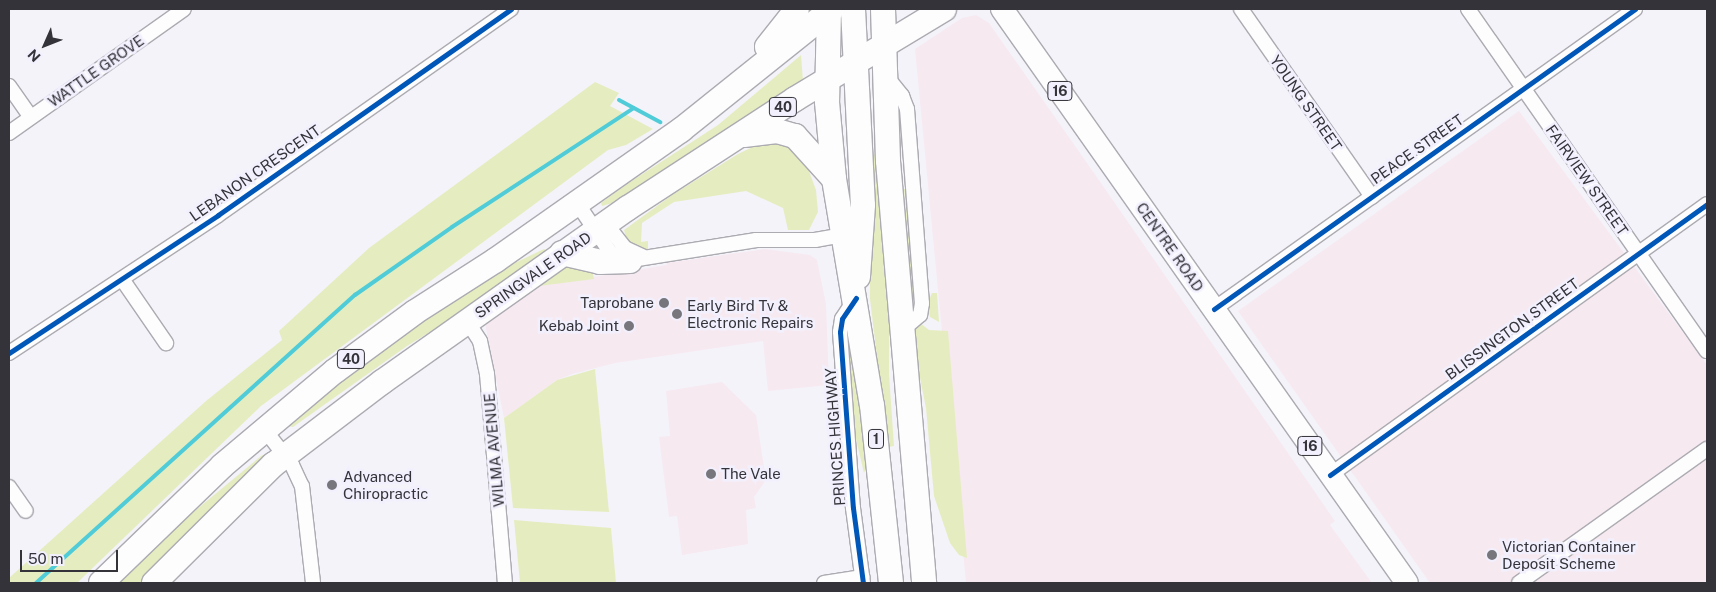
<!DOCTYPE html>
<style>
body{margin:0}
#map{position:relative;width:1716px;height:592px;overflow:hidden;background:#f4f3fa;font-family:"Public Sans",sans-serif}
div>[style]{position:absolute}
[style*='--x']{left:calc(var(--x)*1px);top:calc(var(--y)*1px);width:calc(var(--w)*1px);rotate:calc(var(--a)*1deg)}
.commercial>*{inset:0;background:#f7e9f0}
.green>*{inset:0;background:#e5edc0}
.stream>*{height:4px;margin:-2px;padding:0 2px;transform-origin:2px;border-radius:2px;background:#50ccd8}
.roads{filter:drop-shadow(1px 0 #acabb1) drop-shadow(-1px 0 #acabb1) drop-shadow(0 1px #acabb1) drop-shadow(0 -1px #acabb1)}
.minor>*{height:14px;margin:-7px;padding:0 7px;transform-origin:7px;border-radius:7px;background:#fdfdfe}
.primary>*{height:22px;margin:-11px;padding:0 11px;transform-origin:11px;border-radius:11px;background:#fdfdfe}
.trunk>*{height:24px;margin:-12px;padding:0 12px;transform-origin:12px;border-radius:12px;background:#fdfdfe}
.cycleway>*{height:5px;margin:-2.5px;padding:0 2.5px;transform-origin:2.5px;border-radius:2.5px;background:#0057b8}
.dots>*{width:14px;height:14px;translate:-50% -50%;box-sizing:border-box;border:2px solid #f2f0fd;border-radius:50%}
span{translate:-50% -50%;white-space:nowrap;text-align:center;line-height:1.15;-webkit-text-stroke:5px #f2f0fd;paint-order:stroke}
.shield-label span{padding:1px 4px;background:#f2f0fd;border:1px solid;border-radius:4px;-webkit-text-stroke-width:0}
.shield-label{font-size:14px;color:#34333a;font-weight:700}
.street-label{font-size:15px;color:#34333a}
.poi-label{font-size:15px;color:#34333a}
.right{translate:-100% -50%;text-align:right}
.left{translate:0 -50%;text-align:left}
.frame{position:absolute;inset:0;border:10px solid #34333a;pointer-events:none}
.north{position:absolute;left:20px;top:20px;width:50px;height:50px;-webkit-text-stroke:4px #f2f0fd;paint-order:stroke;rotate:226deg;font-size:14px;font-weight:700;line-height:20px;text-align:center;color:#34333a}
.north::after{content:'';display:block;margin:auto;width:18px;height:22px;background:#34333a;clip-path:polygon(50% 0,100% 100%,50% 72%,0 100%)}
.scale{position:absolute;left:20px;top:550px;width:98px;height:22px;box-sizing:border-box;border:2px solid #34333a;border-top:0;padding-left:6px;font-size:15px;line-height:18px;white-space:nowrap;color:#34333a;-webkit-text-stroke:4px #f2f0fd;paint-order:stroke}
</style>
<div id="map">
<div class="commercial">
<div style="clip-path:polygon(976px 15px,989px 23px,1110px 196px,1335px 521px,1330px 525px,1372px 583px,966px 583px,915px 49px,962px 18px)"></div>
<div style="clip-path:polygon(1519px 111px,1707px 365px,1707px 583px,1430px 583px,1238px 311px)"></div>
<div style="clip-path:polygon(765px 249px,810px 255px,817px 260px,826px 304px,829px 385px,768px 391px,763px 341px,615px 363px,572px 374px,557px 380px,504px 418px,485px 323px,532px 287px,667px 265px,667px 263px)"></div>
<div style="clip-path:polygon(722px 382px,756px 415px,766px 480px,754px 497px,756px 508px,746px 510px,748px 544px,682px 555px,677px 516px,669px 517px,659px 437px,670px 436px,666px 391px)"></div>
</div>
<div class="green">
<div style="clip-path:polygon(801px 55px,803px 81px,619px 201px,602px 206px,601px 203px,627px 184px,718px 125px)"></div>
<div style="clip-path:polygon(595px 82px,619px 93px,610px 106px,653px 129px,626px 145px,608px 150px,261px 406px,77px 583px,9px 583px,9px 578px,206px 401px,282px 340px,279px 331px,369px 248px)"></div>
<div style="clip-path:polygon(788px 140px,806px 163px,816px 190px,818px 212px,809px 230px,788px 230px,783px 208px,746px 191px,674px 202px,642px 223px,641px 242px,648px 241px,648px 249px,637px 251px,628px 244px,624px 230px,672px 195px,738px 154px,763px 142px)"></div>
<div style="clip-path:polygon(875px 154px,889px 323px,889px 374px,894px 446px,888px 447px,870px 299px,870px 157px)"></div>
<div style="clip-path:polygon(904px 189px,908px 189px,917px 299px,912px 300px)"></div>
<div style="clip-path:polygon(544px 249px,548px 252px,474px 305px,407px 346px,293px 427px,287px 426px,302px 410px,417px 322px,500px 270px)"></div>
<div style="clip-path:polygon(566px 264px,592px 269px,594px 279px,531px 287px)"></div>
<div style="clip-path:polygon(932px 293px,937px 293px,939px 322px,930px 317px,928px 302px)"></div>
<div style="clip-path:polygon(846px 323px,857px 371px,867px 466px,864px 473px,856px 439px)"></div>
<div style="clip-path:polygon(920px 323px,929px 330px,948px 331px,967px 558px,959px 555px,950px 543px,934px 496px,926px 408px,913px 343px,912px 335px)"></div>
<div style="clip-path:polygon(595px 369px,609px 512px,513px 508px,504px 418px,557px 380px)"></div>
<div style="clip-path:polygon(270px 452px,272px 454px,141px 583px,116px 583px,162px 538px,261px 456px)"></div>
<div style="clip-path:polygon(514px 520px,611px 528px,616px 583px,520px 583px)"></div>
</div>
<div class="stream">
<div style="--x:619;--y:100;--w:47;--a:28.2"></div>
<div style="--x:36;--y:583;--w:430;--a:-42.1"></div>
<div style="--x:355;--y:295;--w:118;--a:-35"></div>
<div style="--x:452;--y:227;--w:217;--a:-33.2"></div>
</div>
<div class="roads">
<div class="minor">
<div style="--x:1241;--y:9;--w:229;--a:55.1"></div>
<div style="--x:1468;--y:9;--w:417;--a:55.1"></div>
<div style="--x:886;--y:76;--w:26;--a:51"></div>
<div style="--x:902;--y:96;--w:14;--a:69"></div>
<div style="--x:907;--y:109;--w:195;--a:85.6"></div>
<div style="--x:922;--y:303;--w:12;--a:99"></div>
<div style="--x:920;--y:315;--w:23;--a:140"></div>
<div style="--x:9;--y:86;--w:38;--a:55"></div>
<div style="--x:9;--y:133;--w:214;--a:-35.3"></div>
<div style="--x:577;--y:203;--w:59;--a:56"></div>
<div style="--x:610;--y:252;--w:17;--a:31"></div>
<div style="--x:625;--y:261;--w:133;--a:-9.1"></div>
<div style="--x:756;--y:240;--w:59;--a:0"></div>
<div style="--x:815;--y:240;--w:28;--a:-10"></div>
<div style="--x:603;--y:220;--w:36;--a:52"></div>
<div style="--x:625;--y:248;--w:19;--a:25"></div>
<div style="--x:122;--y:279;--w:78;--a:55.5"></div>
<div style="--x:855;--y:299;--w:24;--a:123"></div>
<div style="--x:842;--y:319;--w:13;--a:99"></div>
<div style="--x:840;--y:332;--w:176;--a:85.8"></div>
<div style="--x:853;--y:508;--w:76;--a:82.4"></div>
<div style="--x:1214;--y:309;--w:517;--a:-35.47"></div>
<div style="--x:467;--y:321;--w:24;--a:57"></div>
<div style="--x:480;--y:341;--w:34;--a:78"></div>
<div style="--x:487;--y:374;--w:210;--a:85.1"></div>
<div style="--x:9;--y:353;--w:250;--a:-33.4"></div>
<div style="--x:218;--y:215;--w:358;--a:-35.1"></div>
<div style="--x:264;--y:429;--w:46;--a:52.1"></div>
<div style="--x:292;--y:465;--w:23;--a:65"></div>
<div style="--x:302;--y:486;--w:98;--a:83.5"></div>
<div style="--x:1330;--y:475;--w:464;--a:-35.7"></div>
<div style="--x:9;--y:487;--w:29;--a:55"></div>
<div style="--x:824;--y:583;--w:39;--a:-9"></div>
<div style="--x:1519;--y:583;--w:231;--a:-35.5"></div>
</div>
<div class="primary">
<div style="--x:1002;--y:9;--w:702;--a:54.79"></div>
</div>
<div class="trunk">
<div style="--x:829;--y:9;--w:93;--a:91.2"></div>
<div style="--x:827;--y:102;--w:77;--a:84.8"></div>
<div style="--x:834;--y:179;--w:229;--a:80.5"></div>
<div style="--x:872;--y:405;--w:179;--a:83.9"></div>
<div style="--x:853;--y:9;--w:196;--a:87.1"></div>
<div style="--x:863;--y:205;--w:72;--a:94"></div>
<div style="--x:883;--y:9;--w:152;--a:88.1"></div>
<div style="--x:888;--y:161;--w:424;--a:85.1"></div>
<div style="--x:767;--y:47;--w:48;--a:-51.7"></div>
<div style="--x:744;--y:135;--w:33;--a:-7"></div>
<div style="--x:777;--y:131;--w:19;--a:16"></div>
<div style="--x:795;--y:136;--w:58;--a:47.8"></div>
<div style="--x:562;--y:253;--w:39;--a:13"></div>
<div style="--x:600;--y:262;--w:30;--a:-2"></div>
<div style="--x:101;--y:583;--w:168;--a:-44"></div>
<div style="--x:222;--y:466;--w:148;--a:-40.1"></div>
<div style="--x:335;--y:371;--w:99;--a:-36.4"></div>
<div style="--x:415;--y:312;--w:96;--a:-32.7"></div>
<div style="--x:496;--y:260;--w:226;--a:-35.1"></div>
<div style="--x:681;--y:130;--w:193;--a:-38.7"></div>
<div style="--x:154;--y:583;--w:168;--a:-44.8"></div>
<div style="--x:273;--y:465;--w:137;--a:-37.3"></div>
<div style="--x:382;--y:382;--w:301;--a:-35.3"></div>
<div style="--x:628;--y:208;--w:199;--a:-33.1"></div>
<div style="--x:795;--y:99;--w:174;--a:-31.1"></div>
</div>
</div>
<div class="cycleway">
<div style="--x:856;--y:298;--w:25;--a:124"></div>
<div style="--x:842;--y:319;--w:13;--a:99"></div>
<div style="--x:840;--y:332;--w:176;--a:85.8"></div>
<div style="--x:853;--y:508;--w:76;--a:82.4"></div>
<div style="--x:1214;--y:309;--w:517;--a:-35.47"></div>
<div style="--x:9;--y:353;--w:250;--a:-33.4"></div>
<div style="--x:218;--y:215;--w:358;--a:-35.1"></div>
<div style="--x:1330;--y:475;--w:464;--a:-35.7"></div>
</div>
<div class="dots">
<div style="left:664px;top:303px;background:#77767d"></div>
<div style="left:677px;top:314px;background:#77767d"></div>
<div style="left:629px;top:326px;background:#77767d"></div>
<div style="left:711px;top:474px;background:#77767d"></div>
<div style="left:332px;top:485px;background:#77767d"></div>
<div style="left:1492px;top:555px;background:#77767d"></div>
</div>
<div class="shield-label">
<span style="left:1060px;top:91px">16</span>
<span style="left:783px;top:107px">40</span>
<span style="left:351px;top:359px">40</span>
<span style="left:876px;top:439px">1</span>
<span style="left:1310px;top:446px">16</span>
</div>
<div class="street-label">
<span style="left:96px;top:71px;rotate:-35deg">WATTLE GROVE</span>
<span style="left:1306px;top:103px;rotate:55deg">YOUNG STREET</span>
<span style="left:1417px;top:149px;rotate:-35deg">PEACE STREET</span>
<span style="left:255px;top:173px;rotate:-35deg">LEBANON CRESCENT</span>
<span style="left:1587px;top:180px;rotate:55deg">FAIRVIEW STREET</span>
<span style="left:1170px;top:247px;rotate:55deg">CENTRE ROAD</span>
<span style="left:533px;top:275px;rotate:-35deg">SPRINGVALE ROAD</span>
<span style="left:1512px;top:329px;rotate:-36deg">BLISSINGTON STREET</span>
<span style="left:835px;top:437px;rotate:-94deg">PRINCES HIGHWAY</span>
<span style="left:494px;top:450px;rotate:-95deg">WILMA AVENUE</span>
</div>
<div class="poi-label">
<span class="right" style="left:654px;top:303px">Taprobane</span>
<span class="left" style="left:687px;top:314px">Early Bird Tv &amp;<br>Electronic Repairs</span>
<span class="right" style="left:619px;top:326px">Kebab Joint</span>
<span class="left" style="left:721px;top:474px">The Vale</span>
<span class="left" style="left:343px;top:485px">Advanced<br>Chiropractic</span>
<span class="left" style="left:1502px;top:555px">Victorian Container<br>Deposit Scheme</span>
</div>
<div class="frame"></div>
<div class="north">N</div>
<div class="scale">50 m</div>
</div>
